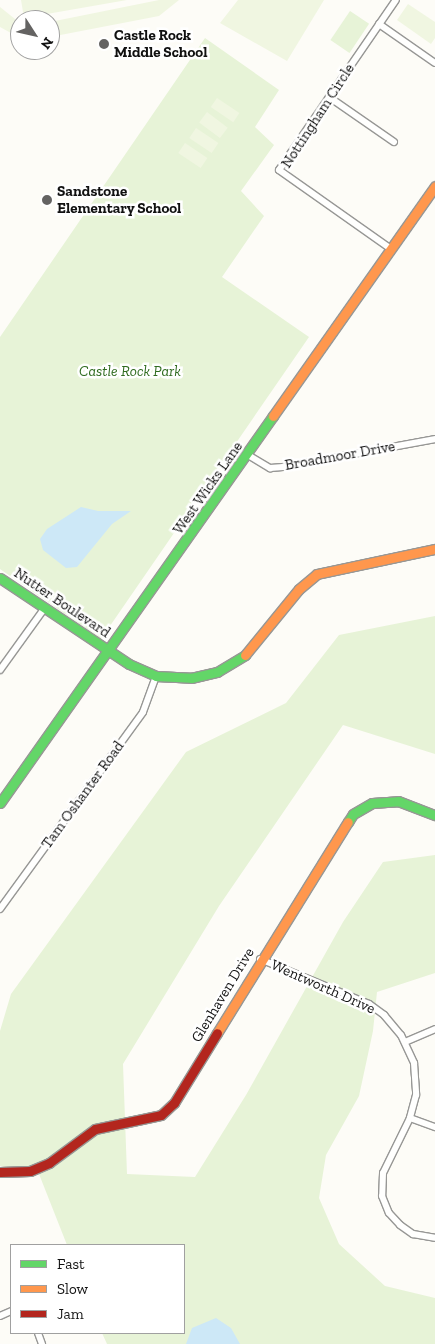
<!DOCTYPE html>
<style>
body{margin:0}
#map{position:relative;width:435px;height:1344px;overflow:hidden;background:#fdfcf7;font-family:"Zilla Slab",serif}
div>[style]{position:absolute}
[style*='--x']{left:calc(var(--x)*1px);top:calc(var(--y)*1px);width:calc(var(--w)*1px);rotate:calc(var(--a)*1deg)}
.green>*{inset:0;background:#e7f3d7;transform-origin:0 0}
.pitch>*{inset:0;background:#f0f6e1;transform-origin:0 0}
.water>*{inset:0;background:#cde8f7}
.roads{filter:drop-shadow(1px 0 #979795) drop-shadow(-1px 0 #979795) drop-shadow(0 1px #979795) drop-shadow(0 -1px #979795)}
.street>*{height:6px;margin:-3px;padding:0 3px;transform-origin:3px;border-radius:3px;background:#fffffe}
.fast>*{height:9px;margin:-4.5px;padding:0 4.5px;transform-origin:4.5px;border-radius:4.5px;background:#63d668}
.slow>*{height:9px;margin:-4.5px;padding:0 4.5px;transform-origin:4.5px;border-radius:4.5px;background:#ff974d}
.jam>*{height:9px;margin:-4.5px;padding:0 4.5px;transform-origin:4.5px;border-radius:4.5px;background:#b3261e}
.dots>*{width:14px;height:14px;translate:-50% -50%;box-sizing:border-box;border:2px solid #fff;border-radius:50%}
span{translate:-50% -50%;white-space:nowrap;text-align:center;line-height:1.15;-webkit-text-stroke:5px #fff;paint-order:stroke}
.poi-label{font-size:15px;color:#111;font-weight:700}
.left{translate:0 -50%;text-align:left}
.street-label{font-size:15px;color:#111}
.park-label{font-size:15px;color:#2f6b1f;font-style:italic}
.legend{position:absolute;left:10px;top:1244px;width:175px;height:90px;box-sizing:border-box;background:#fff;border:1px solid #a0a0a0;margin:0;padding:6px 9px;list-style:none;font-size:15px;color:#111}
.legend li{display:flex;align-items:center;gap:10px;height:25px}
.legend b{width:25px;border:1px solid #a0a0a0}
.north{position:absolute;left:10px;top:10px;width:50px;height:50px;box-sizing:border-box;background:#fff;border:1px solid #a0a0a0;border-radius:50%;rotate:125deg;font-size:14px;font-weight:700;line-height:20px;text-align:center;color:#111}
.north::after{content:'';display:block;margin:auto;width:18px;height:22px;background:#646362;clip-path:polygon(50% 0,100% 100%,50% 72%,0 100%)}
</style>
<div id="map">
<div class="green">
<div style="left:350px;top:11px;width:23px;height:35px;rotate:34deg"></div>
<div style="clip-path:polygon(205px 38px,279px 90px,255px 127px,274px 145px,241px 191px,264px 216px,222px 277px,309px 337px,101px 639px,0 569px,0 337px)"></div>
<div style="clip-path:polygon(435px 616px,435px 754px,343px 725px,219px 906px,123px 1064px,127px 1174px,195px 1177px,246px 1095px,343px 922px,383px 862px,435px 855px,435px 973px,377px 992px,373px 1031px,359px 1096px,326px 1155px,319px 1198px,339px 1244px,385px 1286px,435px 1298px,435px 1344px,107px 1344px,102px 1333px,184px 1333px,184px 1245px,67px 1245px,39px 1174px,0 1166px,0 1031px,11px 994px,186px 752px,286px 703px,339px 635px)"></div>
</div>
<div class="pitch">
<div style="clip-path:polygon(21px 0,127px 0,24px 18px)"></div>
<div style="clip-path:polygon(159px 0,179px 0,159px 16px,50px 37px,50px 22px)"></div>
<div style="clip-path:polygon(238px 0,324px 0,287px 61px,220px 23px)"></div>
<div style="clip-path:polygon(408px 4px,435px 22px,435px 38px,431px 44px,397px 20px)"></div>
<div style="clip-path:polygon(0 7px,20px 23px,20px 38px,0 27px)"></div>
<div style="left:217px;top:98px;width:27px;height:11px;rotate:34deg"></div>
<div style="left:207px;top:112px;width:26px;height:13px;rotate:37deg"></div>
<div style="left:196px;top:128px;width:27px;height:12px;rotate:34deg"></div>
<div style="left:185px;top:143px;width:27px;height:12px;rotate:34deg"></div>
</div>
<div class="water">
<div style="clip-path:polygon(81px 507px,98px 511px,131px 511px,112px 524px,77px 567px,66px 568px,43px 550px,40px 539px,47px 529px)"></div>
<div style="clip-path:polygon(216px 1318px,231px 1328px,240px 1344px,186px 1344px,192px 1328px)"></div>
</div>
<div class="roads">
<div class="street">
<div style="--x:379;--y:24;--w:68;--a:34.9"></div>
<div style="--x:329;--y:97;--w:79;--a:34.7"></div>
<div style="--x:391;--y:249;--w:137;--a:-144.8"></div>
<div style="--x:279;--y:170;--w:206;--a:-55.5"></div>
<div style="--x:248;--y:455;--w:26;--a:31"></div>
<div style="--x:270;--y:468;--w:13;--a:-4"></div>
<div style="--x:283;--y:467;--w:155;--a:-10.4"></div>
<div style="--x:0;--y:670;--w:75;--a:-54.2"></div>
<div style="--x:0;--y:909;--w:243;--a:-54"></div>
<div style="--x:143;--y:712;--w:38;--a:-70"></div>
<div style="--x:260;--y:959;--w:118;--a:22.4"></div>
<div style="--x:369;--y:1004;--w:19;--a:36"></div>
<div style="--x:384;--y:1015;--w:26;--a:50"></div>
<div style="--x:401;--y:1035;--w:31;--a:65"></div>
<div style="--x:414;--y:1063;--w:32;--a:86"></div>
<div style="--x:416;--y:1095;--w:24;--a:105"></div>
<div style="--x:410;--y:1118;--w:61;--a:116.1"></div>
<div style="--x:383;--y:1173;--w:23;--a:92"></div>
<div style="--x:382;--y:1196;--w:18;--a:68"></div>
<div style="--x:389;--y:1213;--w:16;--a:47"></div>
<div style="--x:400;--y:1225;--w:16;--a:35"></div>
<div style="--x:413;--y:1234;--w:22;--a:10"></div>
<div style="--x:405;--y:1042;--w:33;--a:-23"></div>
<div style="--x:410;--y:1118;--w:27;--a:20"></div>
<div style="--x:0;--y:1316;--w:12;--a:-24"></div>
<div style="--x:38;--y:1333;--w:12;--a:70"></div>
</div>
<div class="fast">
<div style="--x:0;--y:578;--w:155;--a:33.7"></div>
<div style="--x:129;--y:664;--w:30;--a:24"></div>
<div style="--x:156;--y:676;--w:35;--a:3"></div>
<div style="--x:191;--y:678;--w:27;--a:-13"></div>
<div style="--x:217;--y:672;--w:33;--a:-31"></div>
<div style="--x:0;--y:803;--w:474;--a:-54.8"></div>
<div style="--x:348;--y:822;--w:9;--a:-58"></div>
<div style="--x:353;--y:814;--w:22;--a:-30"></div>
<div style="--x:372;--y:803;--w:26;--a:-4"></div>
<div style="--x:398;--y:801;--w:40;--a:21"></div>
</div>
<div class="slow">
<div style="--x:273;--y:416;--w:281;--a:-54.8"></div>
<div style="--x:245;--y:655;--w:85;--a:-50.7"></div>
<div style="--x:299;--y:589;--w:23;--a:-40"></div>
<div style="--x:317;--y:574;--w:121;--a:-12"></div>
<div style="--x:217;--y:1033;--w:248;--a:-58.2"></div>
</div>
<div class="jam">
<div style="--x:0;--y:1172;--w:30;--a:-2"></div>
<div style="--x:30;--y:1171;--w:21;--a:-23"></div>
<div style="--x:49;--y:1163;--w:57;--a:-36.5"></div>
<div style="--x:95;--y:1129;--w:67;--a:-12"></div>
<div style="--x:161;--y:1115;--w:18;--a:-43"></div>
<div style="--x:174;--y:1103;--w:82;--a:-58.4"></div>
</div>
</div>
<div class="dots">
<div style="left:104px;top:44px;background:#646362"></div>
<div style="left:47px;top:200px;background:#646362"></div>
</div>
<div class="poi-label">
<span class="left" style="left:114px;top:44px">Castle Rock<br>Middle School</span>
<span class="left" style="left:57px;top:200px">Sandstone<br>Elementary School</span>
</div>
<div class="street-label">
<span style="left:318px;top:116px;rotate:-57deg">Nottingham Circle</span>
<span style="left:340px;top:456px;rotate:-10deg">Broadmoor Drive</span>
<span style="left:208px;top:488px;rotate:-55deg">West Wicks Lane</span>
<span style="left:62px;top:603px;rotate:34deg">Nutter Boulevard</span>
<span style="left:83px;top:795px;rotate:-54deg">Tam Oshanter Road</span>
<span style="left:323px;top:987px;rotate:24deg">Wentworth Drive</span>
<span style="left:223px;top:995px;rotate:-59deg">Glenhaven Drive</span>
</div>
<div class="park-label">
<span style="left:130px;top:372px">Castle Rock Park</span>
</div>
<ul class="legend">
<li><b style="height:6px;background:#63d668"></b>Fast</li>
<li><b style="height:6px;background:#ff974d"></b>Slow</li>
<li><b style="height:6px;background:#b3261e"></b>Jam</li>
</ul>
<div class="north">N</div>
</div>
